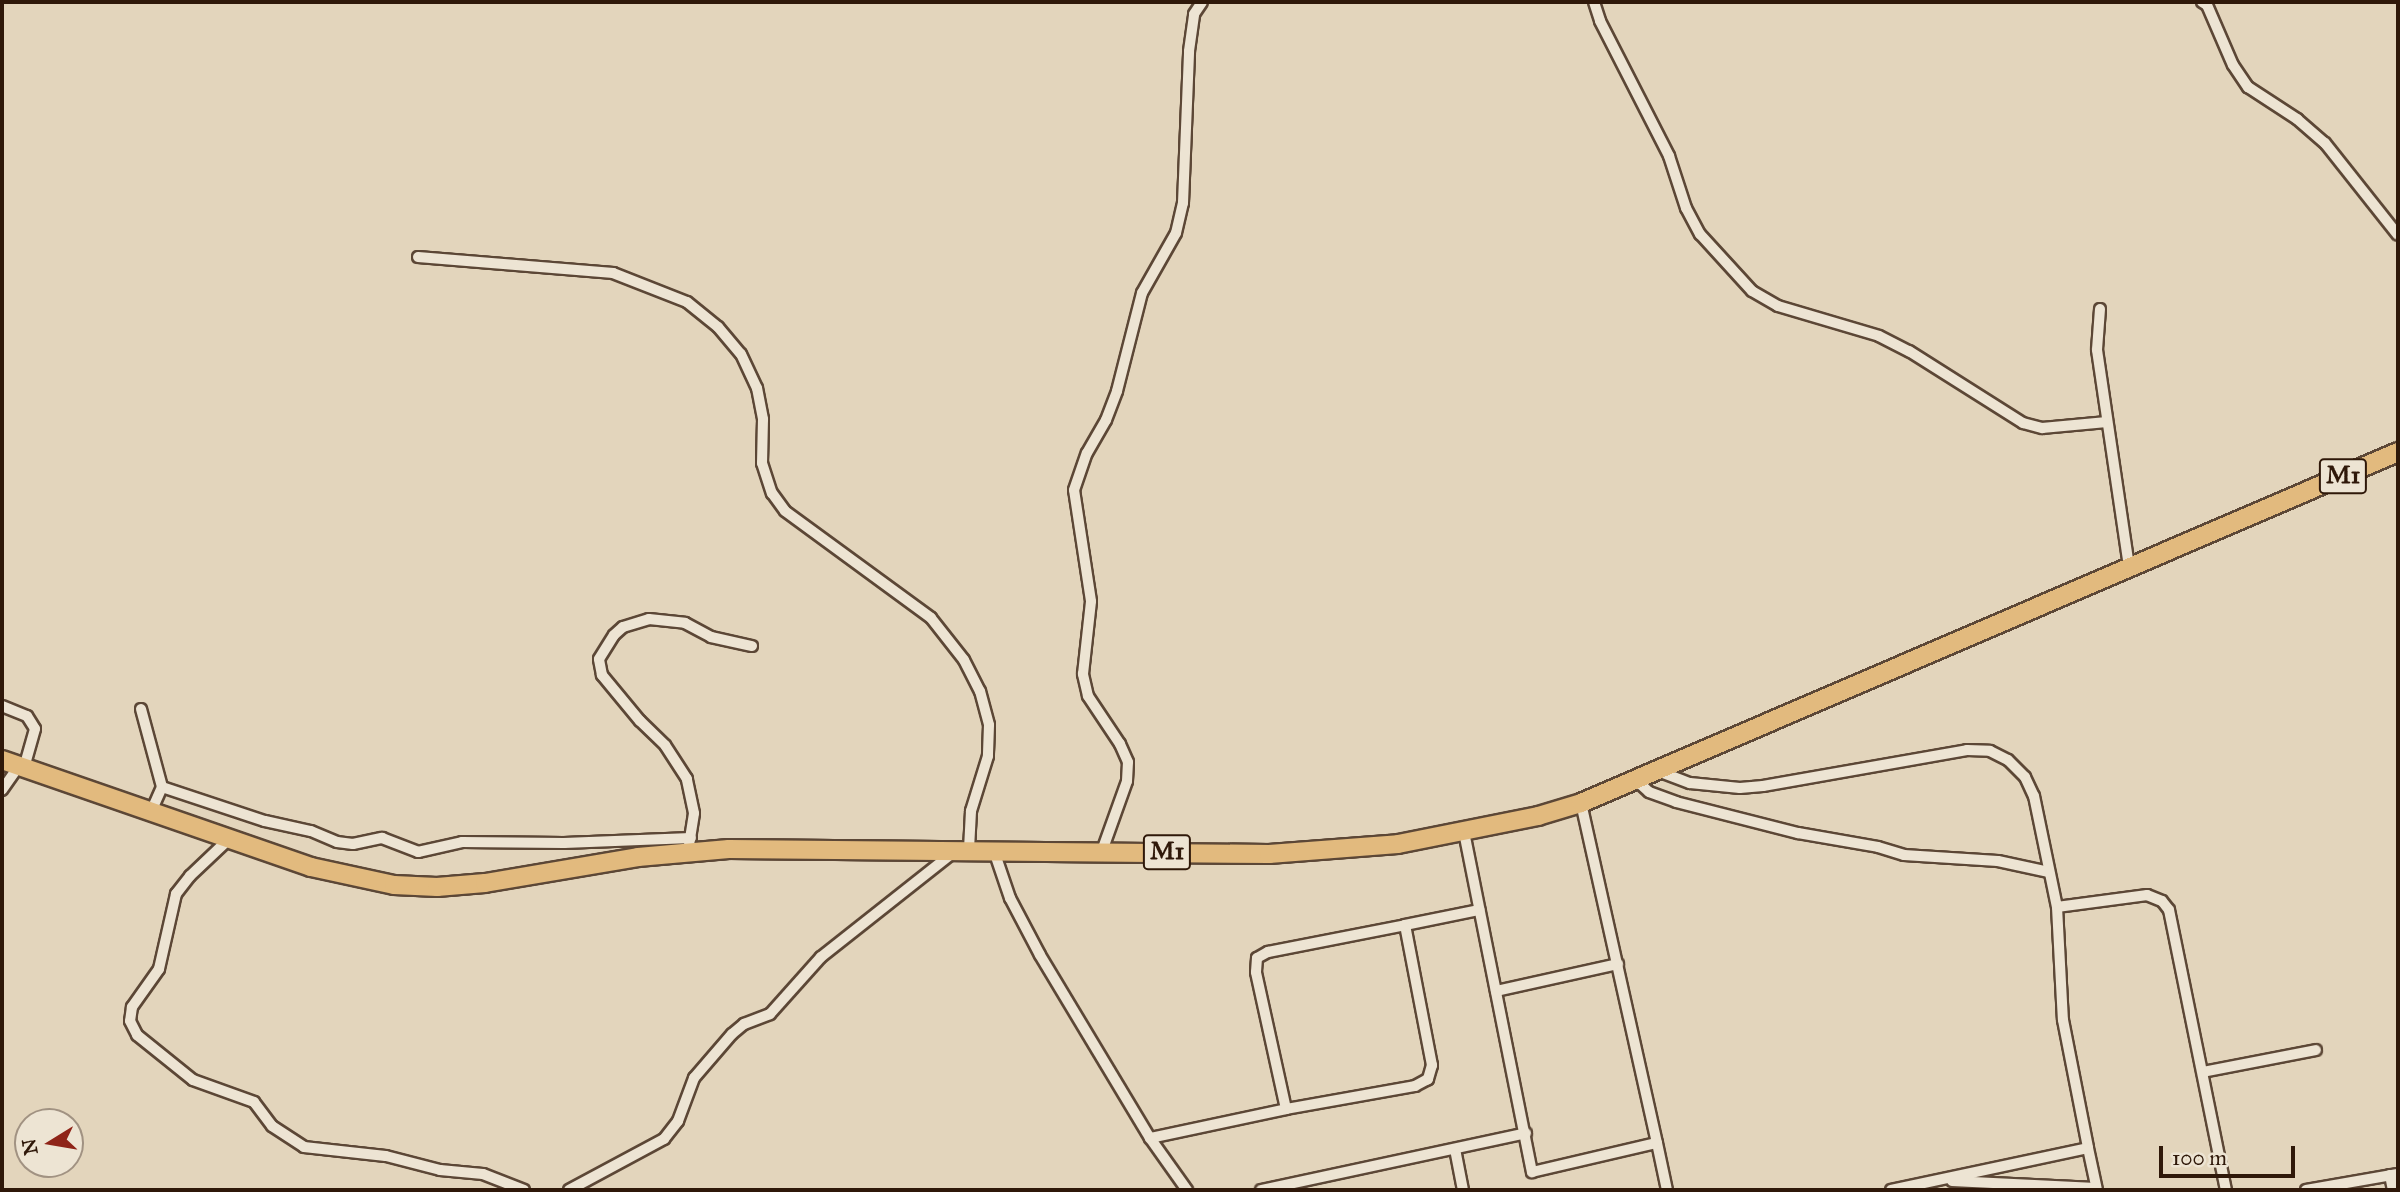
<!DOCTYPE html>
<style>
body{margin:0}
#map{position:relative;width:2400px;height:1192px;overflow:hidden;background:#e3d5bc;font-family:"IM FELL Great Primer",serif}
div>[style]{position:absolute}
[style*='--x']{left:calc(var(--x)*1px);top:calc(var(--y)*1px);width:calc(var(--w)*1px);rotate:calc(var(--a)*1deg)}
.roads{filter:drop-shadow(2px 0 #5c4736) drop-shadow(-2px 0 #5c4736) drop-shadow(0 2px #5c4736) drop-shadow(0 -2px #5c4736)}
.minor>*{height:10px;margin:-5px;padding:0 5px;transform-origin:5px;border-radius:5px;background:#ede4d3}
.trunk>*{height:18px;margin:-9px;padding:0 9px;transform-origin:9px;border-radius:9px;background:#e2ba7e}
span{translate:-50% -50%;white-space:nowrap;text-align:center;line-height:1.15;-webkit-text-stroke:7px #ede4d3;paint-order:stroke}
.shield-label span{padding:2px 5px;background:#ede4d3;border:2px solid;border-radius:5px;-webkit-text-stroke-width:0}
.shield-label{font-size:24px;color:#2f1809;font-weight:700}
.frame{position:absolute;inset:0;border:4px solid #2f1809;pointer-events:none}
.north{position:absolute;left:14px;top:1108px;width:70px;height:70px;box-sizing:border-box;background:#ede4d3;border:2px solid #a19282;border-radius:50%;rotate:259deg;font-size:19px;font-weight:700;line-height:28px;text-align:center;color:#2f1809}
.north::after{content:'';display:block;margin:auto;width:24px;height:32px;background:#8f2418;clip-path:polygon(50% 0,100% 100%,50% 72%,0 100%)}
.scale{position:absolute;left:2159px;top:1146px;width:136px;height:32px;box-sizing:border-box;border:4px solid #2f1809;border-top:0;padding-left:9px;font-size:21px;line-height:24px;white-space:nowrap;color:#2f1809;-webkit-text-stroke:5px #ede4d3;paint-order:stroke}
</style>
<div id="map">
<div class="roads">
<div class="minor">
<div style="--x:1594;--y:2;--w:20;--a:72"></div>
<div style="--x:1600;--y:21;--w:152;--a:62.9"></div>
<div style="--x:1669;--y:156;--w:55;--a:71.9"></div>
<div style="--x:1686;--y:208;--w:30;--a:62"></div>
<div style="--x:1700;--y:234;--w:77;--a:47.6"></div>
<div style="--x:1752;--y:291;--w:30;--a:30"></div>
<div style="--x:1778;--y:306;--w:105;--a:16.5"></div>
<div style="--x:1879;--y:336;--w:34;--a:27"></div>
<div style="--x:1909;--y:351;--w:135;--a:32.3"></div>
<div style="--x:2023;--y:423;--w:20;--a:15"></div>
<div style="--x:2042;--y:428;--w:65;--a:-5.3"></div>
<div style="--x:2202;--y:2;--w:6;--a:31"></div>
<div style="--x:2207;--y:5;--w:65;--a:66.6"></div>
<div style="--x:2233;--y:65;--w:27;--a:56"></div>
<div style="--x:2248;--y:87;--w:59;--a:33.1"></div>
<div style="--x:2297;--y:119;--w:37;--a:41"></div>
<div style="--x:2325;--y:143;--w:117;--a:51.6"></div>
<div style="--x:418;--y:257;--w:196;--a:4.7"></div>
<div style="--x:613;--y:273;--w:79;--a:21.4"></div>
<div style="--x:687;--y:302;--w:40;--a:39"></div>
<div style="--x:718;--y:327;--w:35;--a:50"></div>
<div style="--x:741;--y:354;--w:38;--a:65"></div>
<div style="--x:757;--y:388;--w:32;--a:79"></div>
<div style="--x:763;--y:419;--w:44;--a:91.3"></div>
<div style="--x:762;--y:463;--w:32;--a:72"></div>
<div style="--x:772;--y:493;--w:22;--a:54"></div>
<div style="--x:785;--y:511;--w:181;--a:36.2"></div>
<div style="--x:931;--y:618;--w:53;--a:51.8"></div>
<div style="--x:964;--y:660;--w:35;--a:63"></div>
<div style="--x:980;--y:691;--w:35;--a:75"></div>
<div style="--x:989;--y:725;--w:31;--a:92"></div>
<div style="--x:988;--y:756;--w:58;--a:107.2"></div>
<div style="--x:971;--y:811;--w:39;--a:93"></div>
<div style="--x:2100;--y:309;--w:41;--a:94.2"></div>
<div style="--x:2097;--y:350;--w:220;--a:81.6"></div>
<div style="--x:2;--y:706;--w:27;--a:22"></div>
<div style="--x:27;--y:716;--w:15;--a:58"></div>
<div style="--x:35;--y:729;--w:41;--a:105.8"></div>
<div style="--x:141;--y:709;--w:81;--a:74.9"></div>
<div style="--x:162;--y:787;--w:27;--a:114"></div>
<div style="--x:1658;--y:771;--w:34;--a:21"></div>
<div style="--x:1690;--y:783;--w:50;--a:5.7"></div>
<div style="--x:1740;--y:788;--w:23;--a:-5"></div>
<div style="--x:1763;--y:786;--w:207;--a:-10"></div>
<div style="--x:1967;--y:750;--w:23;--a:2"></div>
<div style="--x:1990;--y:751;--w:20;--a:27"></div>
<div style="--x:2008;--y:760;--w:24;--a:45"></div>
<div style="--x:2025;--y:777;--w:21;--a:65"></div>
<div style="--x:2034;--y:796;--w:113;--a:78.3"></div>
<div style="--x:2057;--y:907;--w:113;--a:87"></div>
<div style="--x:2063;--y:1020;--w:130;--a:78.9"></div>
<div style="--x:1635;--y:779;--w:19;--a:43"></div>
<div style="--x:1649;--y:792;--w:29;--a:20"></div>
<div style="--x:1676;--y:802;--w:126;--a:14.3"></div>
<div style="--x:1798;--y:833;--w:81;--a:9.9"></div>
<div style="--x:1878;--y:847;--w:27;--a:17"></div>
<div style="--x:1904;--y:855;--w:94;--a:3.7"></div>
<div style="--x:1998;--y:861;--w:52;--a:12.2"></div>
<div style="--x:162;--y:787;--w:108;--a:18.3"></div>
<div style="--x:265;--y:821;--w:47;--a:12.3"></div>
<div style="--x:311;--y:831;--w:28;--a:23"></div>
<div style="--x:337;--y:842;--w:16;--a:7"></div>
<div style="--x:353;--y:844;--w:30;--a:-12"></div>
<div style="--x:382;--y:838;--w:39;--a:21"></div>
<div style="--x:418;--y:852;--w:45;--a:-12.8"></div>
<div style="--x:462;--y:842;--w:102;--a:0.6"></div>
<div style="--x:564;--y:843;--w:127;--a:-2.3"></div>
<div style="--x:2;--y:790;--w:29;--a:-55"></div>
<div style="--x:1464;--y:832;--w:347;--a:78.7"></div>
<div style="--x:1532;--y:1172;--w:128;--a:-13.1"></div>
<div style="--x:1657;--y:1143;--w:348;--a:-102.6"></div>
<div style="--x:229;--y:839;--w:54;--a:136.5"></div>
<div style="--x:190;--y:876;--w:23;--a:128"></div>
<div style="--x:176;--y:894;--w:77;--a:102.8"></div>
<div style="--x:159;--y:969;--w:47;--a:125.4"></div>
<div style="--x:132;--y:1007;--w:14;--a:98"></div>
<div style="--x:130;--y:1021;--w:16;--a:63"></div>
<div style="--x:137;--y:1035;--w:72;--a:38.8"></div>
<div style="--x:193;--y:1080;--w:65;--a:19.8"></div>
<div style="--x:254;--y:1102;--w:30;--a:53"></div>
<div style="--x:272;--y:1126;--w:38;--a:33"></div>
<div style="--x:304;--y:1147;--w:82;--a:6.3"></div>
<div style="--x:386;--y:1156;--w:56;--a:14.5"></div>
<div style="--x:440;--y:1170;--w:43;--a:5.3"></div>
<div style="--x:483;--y:1174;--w:44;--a:21.3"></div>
<div style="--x:689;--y:845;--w:32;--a:-81"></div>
<div style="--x:694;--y:813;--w:35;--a:-102"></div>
<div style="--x:687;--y:779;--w:40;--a:-122.9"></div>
<div style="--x:665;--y:745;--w:35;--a:-136"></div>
<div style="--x:640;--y:721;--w:60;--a:-129.6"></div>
<div style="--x:602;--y:675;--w:16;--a:-101"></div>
<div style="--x:599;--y:659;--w:28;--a:-58"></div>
<div style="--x:614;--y:635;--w:12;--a:-42"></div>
<div style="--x:623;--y:627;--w:27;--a:-17"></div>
<div style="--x:649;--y:619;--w:36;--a:6"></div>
<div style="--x:685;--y:623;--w:30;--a:28"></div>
<div style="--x:711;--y:637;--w:42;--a:12.4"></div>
<div style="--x:994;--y:851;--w:50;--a:71.2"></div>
<div style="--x:1010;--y:898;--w:64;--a:62.2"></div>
<div style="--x:1040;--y:955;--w:214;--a:59"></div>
<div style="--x:1150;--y:1138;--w:64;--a:54.6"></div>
<div style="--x:1102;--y:851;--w:74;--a:-70.3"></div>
<div style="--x:1127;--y:781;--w:19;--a:-87"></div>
<div style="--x:1128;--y:762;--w:20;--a:-114"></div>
<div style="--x:1120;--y:744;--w:58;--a:-123.7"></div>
<div style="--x:1088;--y:696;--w:23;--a:-103"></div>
<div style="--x:1083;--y:674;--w:73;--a:-83.7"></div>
<div style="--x:1091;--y:601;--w:112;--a:-98.7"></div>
<div style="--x:1074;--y:490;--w:39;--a:-71"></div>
<div style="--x:1087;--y:453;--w:38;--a:-60"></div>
<div style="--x:1106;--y:420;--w:31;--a:-69"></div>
<div style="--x:1117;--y:391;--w:101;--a:-75.7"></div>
<div style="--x:1142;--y:293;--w:69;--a:-60.5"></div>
<div style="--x:1176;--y:233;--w:31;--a:-77"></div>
<div style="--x:1183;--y:203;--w:152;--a:-87.7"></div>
<div style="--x:1189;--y:51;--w:37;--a:-82"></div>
<div style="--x:1194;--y:14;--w:14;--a:-56"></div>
<div style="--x:2057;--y:907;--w:91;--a:-7.6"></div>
<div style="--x:2147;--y:895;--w:16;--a:22"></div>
<div style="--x:2162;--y:901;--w:11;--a:52"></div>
<div style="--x:2169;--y:910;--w:286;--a:78.5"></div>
<div style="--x:1405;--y:925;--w:143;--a:79.1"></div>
<div style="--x:1432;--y:1065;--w:15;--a:106"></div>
<div style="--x:1428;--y:1079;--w:15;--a:152"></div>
<div style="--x:1415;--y:1086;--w:131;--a:169.9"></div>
<div style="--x:1286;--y:1109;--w:140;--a:-102.4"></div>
<div style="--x:1256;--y:972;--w:14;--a:-86"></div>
<div style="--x:1257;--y:958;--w:13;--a:-29"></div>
<div style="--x:1268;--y:952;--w:140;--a:-11.1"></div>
<div style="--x:1405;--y:925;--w:76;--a:-11.5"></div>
<div style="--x:1496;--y:991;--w:125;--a:-12.5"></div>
<div style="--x:2203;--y:1072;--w:115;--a:-11"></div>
<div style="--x:1150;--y:1138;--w:139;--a:-12"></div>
<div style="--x:1657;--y:1143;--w:48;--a:78"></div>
<div style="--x:1455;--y:1149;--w:42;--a:79"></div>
<div style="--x:2390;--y:1175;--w:15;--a:79"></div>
<div style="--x:1952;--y:1181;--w:144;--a:2.8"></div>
<div style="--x:569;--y:1190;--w:108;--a:-28.2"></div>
<div style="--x:664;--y:1139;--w:23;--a:-52"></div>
<div style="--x:678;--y:1121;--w:46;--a:-69.6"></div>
<div style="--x:694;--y:1078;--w:58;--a:-49.2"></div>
<div style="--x:732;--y:1034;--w:16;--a:-40"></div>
<div style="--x:744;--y:1024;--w:28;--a:-21"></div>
<div style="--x:770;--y:1014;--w:76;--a:-48.2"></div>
<div style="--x:821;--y:957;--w:169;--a:-38.3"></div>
<div style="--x:1261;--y:1190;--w:271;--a:-12.1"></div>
<div style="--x:1891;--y:1190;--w:201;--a:-12"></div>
<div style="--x:2088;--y:1148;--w:43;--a:77.9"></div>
<div style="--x:2306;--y:1190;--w:93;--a:-9.9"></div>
</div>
<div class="trunk">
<div style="--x:2;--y:760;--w:327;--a:19.1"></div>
<div style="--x:311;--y:867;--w:85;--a:12.2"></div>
<div style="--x:394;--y:885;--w:43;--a:2.7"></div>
<div style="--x:437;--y:887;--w:48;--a:-4.8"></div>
<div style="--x:485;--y:883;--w:155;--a:-9.6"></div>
<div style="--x:638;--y:857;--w:91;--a:-5"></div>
<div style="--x:729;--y:849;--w:540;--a:0.53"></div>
<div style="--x:1269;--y:854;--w:129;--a:-4.4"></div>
<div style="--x:1398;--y:844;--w:143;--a:-11.3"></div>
<div style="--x:1538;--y:816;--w:45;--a:-16.8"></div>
<div style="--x:1581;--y:803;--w:889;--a:-23.25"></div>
</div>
</div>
<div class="shield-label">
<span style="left:2343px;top:476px">M1</span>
<span style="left:1167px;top:852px">M1</span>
</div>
<div class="frame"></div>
<div class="north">N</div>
<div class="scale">100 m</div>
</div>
